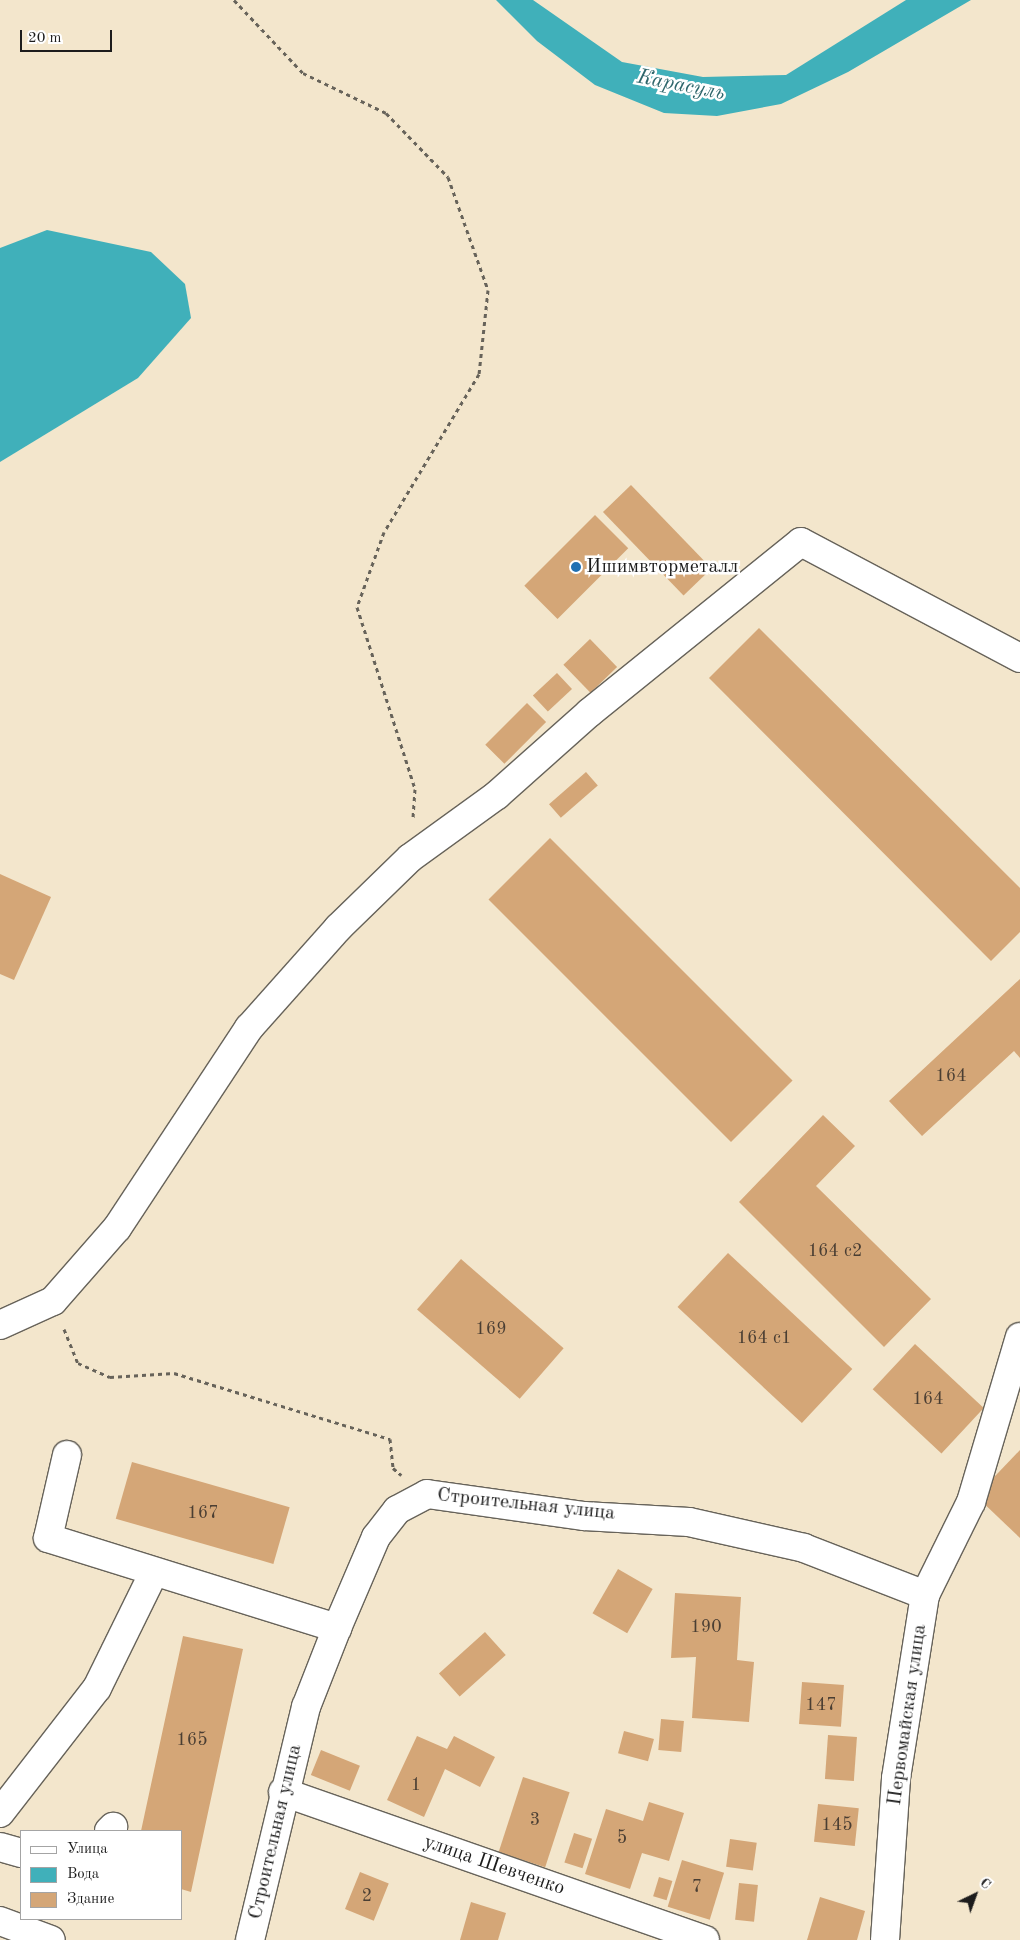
<!DOCTYPE html>
<meta charset="utf-8">
<style>
body{margin:0}
#map{position:relative;width:1020px;height:1940px;overflow:hidden;background:#f3e6cc;font-family:"Old Standard TT",serif}
div>[style]{position:absolute}
[style*='--x']{left:calc(var(--x)*1px);top:calc(var(--y)*1px);width:calc(var(--w)*1px);rotate:calc(var(--a)*1deg)}
.water>*{inset:0;background:#40b0ba}
.building>*{inset:0;background:#d4a677;transform-origin:0 0}
.path>*{height:3px;margin-top:-1.5px;transform-origin:0;background:repeating-linear-gradient(90deg,#67635a 0 4px,transparent 0 8px)}
.roads{filter:drop-shadow(1px 0 #67635a) drop-shadow(-1px 0 #67635a) drop-shadow(0 1px #67635a) drop-shadow(0 -1px #67635a)}
.minor>*{height:28px;margin:-14px;padding:0 14px;transform-origin:14px;border-radius:14px;background:#fff}
.dots>*{width:14px;height:14px;translate:-50% -50%;box-sizing:border-box;border:2px solid #fff;border-radius:50%}
span{translate:-50% -50%;white-space:nowrap;text-align:center;line-height:1.15;-webkit-text-stroke:5px #fff;paint-order:stroke}
.number-label{font-size:18px;color:#4a3e33}
.number-label span{-webkit-text-stroke-width:0}
.poi-label{font-size:20px;color:#1c1c1c}
.left{translate:0 -50%;text-align:left}
.street-label{font-size:20px;color:#1c1c1c}
.water-label{font-size:21px;color:#2e666b;font-style:italic}
.legend{position:absolute;left:20px;top:1830px;width:162px;height:90px;box-sizing:border-box;background:#fff;border:1px solid #a4a4a4;margin:0;padding:6px 9px;list-style:none;font-size:15px;color:#1c1c1c}
.legend li{display:flex;align-items:center;gap:10px;height:25px}
.legend b{width:25px;border:1px solid #a4a4a4}
.north{position:absolute;left:950px;top:1870px;width:50px;height:50px;-webkit-text-stroke:4px #fff;paint-order:stroke;rotate:42deg;font-size:14px;font-weight:700;line-height:20px;text-align:center;color:#1c1c1c}
.north::after{content:'';display:block;margin:auto;width:18px;height:22px;background:#1c1c1c;clip-path:polygon(50% 0,100% 100%,50% 72%,0 100%)}
.scale{position:absolute;left:20px;top:30px;width:92px;height:22px;box-sizing:border-box;border:2px solid #1c1c1c;border-top:0;padding-left:6px;font-size:15px;line-height:18px;white-space:nowrap;color:#1c1c1c;-webkit-text-stroke:4px #fff;paint-order:stroke}
</style>
<div id="map">
<div class="water">
<div style="clip-path:polygon(496px 0,533px 0,622px 62px,703px 77px,786px 75px,906px 0,971px 0,848px 72px,781px 104px,717px 116px,664px 113px,595px 85px,537px 41px)"></div>
<div style="clip-path:polygon(47px 230px,151px 252px,185px 284px,191px 318px,138px 378px,0 462px,0 248px)"></div>
</div>
<div class="building">
<div style="left:631px;top:485px;width:116px;height:39px;rotate:46deg"></div>
<div style="left:595px;top:515px;width:47px;height:100px;rotate:45deg"></div>
<div style="clip-path:polygon(759px 628px,1020px 888px,1020px 932px,991px 961px,709px 678px)"></div>
<div style="left:590px;top:639px;width:39px;height:37px;rotate:46deg"></div>
<div style="left:557px;top:673px;width:22px;height:33px;rotate:47deg"></div>
<div style="left:527px;top:703px;width:27px;height:59px;rotate:45deg"></div>
<div style="left:586px;top:772px;width:18px;height:49px;rotate:49deg"></div>
<div style="left:550px;top:838px;width:343px;height:87px;rotate:45deg"></div>
<div style="clip-path:polygon(0 874px,51px 897px,14px 980px,0 974px)"></div>
<div style="clip-path:polygon(1020px 979px,1020px 1058px,1014px 1051px,922px 1136px,889px 1101px)"></div>
<div style="clip-path:polygon(823px 1115px,855px 1146px,816px 1186px,931px 1299px,884px 1347px,739px 1202px)"></div>
<div style="left:728px;top:1253px;width:170px;height:74px;rotate:43deg"></div>
<div style="left:461px;top:1259px;width:136px;height:67px;rotate:41deg"></div>
<div style="left:915px;top:1344px;width:94px;height:62px;rotate:43deg"></div>
<div style="clip-path:polygon(1020px 1450px,1020px 1538px,976px 1496px)"></div>
<div style="left:132px;top:1462px;width:164px;height:59px;rotate:16deg"></div>
<div style="left:618px;top:1569px;width:40px;height:51px;rotate:30deg"></div>
<div style="clip-path:polygon(675px 1593px,741px 1597px,737px 1660px,754px 1662px,749px 1722px,692px 1718px,696px 1657px,671px 1658px)"></div>
<div style="left:485px;top:1632px;width:31px;height:62px;rotate:48deg"></div>
<div style="clip-path:polygon(183px 1636px,243px 1649px,191px 1892px,181px 1889px,181px 1831px,141px 1831px)"></div>
<div style="left:802px;top:1682px;width:42px;height:42px;rotate:4deg"></div>
<div style="left:661px;top:1719px;width:23px;height:31px;rotate:5deg"></div>
<div style="left:624px;top:1731px;width:31px;height:23px;rotate:15deg"></div>
<div style="left:828px;top:1735px;width:29px;height:44px;rotate:4deg"></div>
<div style="clip-path:polygon(417px 1736px,447px 1749px,454px 1736px,495px 1757px,480px 1787px,445px 1769px,424px 1817px,387px 1800px)"></div>
<div style="left:321px;top:1750px;width:42px;height:27px;rotate:22deg"></div>
<div style="left:523px;top:1777px;width:49px;height:79px;rotate:18deg"></div>
<div style="clip-path:polygon(649px 1802px,684px 1813px,669px 1861px,642px 1853px,630px 1889px,585px 1874px,606px 1809px,643px 1821px)"></div>
<div style="left:818px;top:1804px;width:41px;height:38px;rotate:6deg"></div>
<div style="left:574px;top:1833px;width:19px;height:31px;rotate:18deg"></div>
<div style="left:730px;top:1839px;width:27px;height:28px;rotate:8deg"></div>
<div style="left:682px;top:1860px;width:44px;height:49px;rotate:17deg"></div>
<div style="left:360px;top:1872px;width:31px;height:40px;rotate:22deg"></div>
<div style="left:659px;top:1877px;width:14px;height:20px;rotate:17deg"></div>
<div style="left:739px;top:1883px;width:19px;height:37px;rotate:6deg"></div>
<div style="clip-path:polygon(820px 1897px,865px 1911px,857px 1940px,807px 1940px)"></div>
<div style="clip-path:polygon(471px 1902px,506px 1913px,498px 1940px,460px 1940px)"></div>
</div>
<div class="path">
<div style="--x:234;--y:0;--w:100;--a:46.6"></div>
<div style="--x:303;--y:73;--w:92;--a:25.7"></div>
<div style="--x:386;--y:113;--w:89;--a:45.9"></div>
<div style="--x:448;--y:177;--w:120;--a:70.5"></div>
<div style="--x:488;--y:290;--w:84;--a:96.1"></div>
<div style="--x:479;--y:374;--w:184;--a:121"></div>
<div style="--x:384;--y:532;--w:80;--a:109.8"></div>
<div style="--x:357;--y:607;--w:191;--a:72.3"></div>
<div style="--x:415;--y:789;--w:29;--a:94"></div>
<div style="--x:64;--y:1329;--w:37;--a:68"></div>
<div style="--x:78;--y:1363;--w:35;--a:24"></div>
<div style="--x:110;--y:1377;--w:64;--a:-3.6"></div>
<div style="--x:174;--y:1373;--w:226;--a:17"></div>
<div style="--x:390;--y:1439;--w:29;--a:84"></div>
<div style="--x:393;--y:1468;--w:11;--a:41"></div>
</div>
<div class="roads">
<div class="minor">
<div style="--x:0;--y:1325;--w:58;--a:-24.4"></div>
<div style="--x:53;--y:1301;--w:97;--a:-48.8"></div>
<div style="--x:117;--y:1228;--w:240;--a:-56.6"></div>
<div style="--x:249;--y:1028;--w:134;--a:-48.3"></div>
<div style="--x:338;--y:928;--w:100;--a:-44.2"></div>
<div style="--x:410;--y:858;--w:107;--a:-35.9"></div>
<div style="--x:497;--y:795;--w:123;--a:-41.7"></div>
<div style="--x:589;--y:713;--w:272;--a:-38.9"></div>
<div style="--x:801;--y:542;--w:248;--a:27.9"></div>
<div style="--x:67;--y:1455;--w:85;--a:102.9"></div>
<div style="--x:48;--y:1538;--w:303;--a:17.3"></div>
<div style="--x:283;--y:1792;--w:447;--a:19.3"></div>
<div style="--x:0;--y:1813;--w:158;--a:-52.2"></div>
<div style="--x:97;--y:1688;--w:129;--a:-63.8"></div>
<div style="--x:109;--y:1831;--w:6;--a:-45"></div>
<div style="--x:0;--y:1847;--w:22;--a:16"></div>
<div style="--x:0;--y:1921;--w:54;--a:20.4"></div>
<div style="--x:250;--y:1940;--w:240;--a:-76.5"></div>
<div style="--x:306;--y:1707;--w:85;--a:-68.6"></div>
<div style="--x:337;--y:1628;--w:99;--a:-66.8"></div>
<div style="--x:376;--y:1537;--w:34;--a:-52"></div>
<div style="--x:397;--y:1510;--w:34;--a:-28"></div>
<div style="--x:427;--y:1494;--w:159;--a:8"></div>
<div style="--x:584;--y:1516;--w:105;--a:3.3"></div>
<div style="--x:689;--y:1522;--w:118;--a:12.7"></div>
<div style="--x:804;--y:1548;--w:130;--a:21.2"></div>
<div style="--x:885;--y:1940;--w:162;--a:-86.1"></div>
<div style="--x:896;--y:1778;--w:185;--a:-81"></div>
<div style="--x:925;--y:1595;--w:104;--a:-63.7"></div>
<div style="--x:971;--y:1502;--w:172;--a:-73.5"></div>
</div>
</div>
<div class="dots">
<div style="left:576px;top:567px;background:#1f6fb2"></div>
</div>
<div class="number-label">
<span style="left:951px;top:1076px">164</span>
<span style="left:835px;top:1251px">164 с2</span>
<span style="left:491px;top:1329px">169</span>
<span style="left:764px;top:1338px">164 с1</span>
<span style="left:928px;top:1399px">164</span>
<span style="left:203px;top:1513px">167</span>
<span style="left:706px;top:1627px">190</span>
<span style="left:821px;top:1705px">147</span>
<span style="left:192px;top:1740px">165</span>
<span style="left:416px;top:1785px">1</span>
<span style="left:535px;top:1820px">3</span>
<span style="left:837px;top:1825px">145</span>
<span style="left:622px;top:1838px">5</span>
<span style="left:697px;top:1887px">7</span>
<span style="left:367px;top:1896px">2</span>
</div>
<div class="poi-label">
<span class="left" style="left:586px;top:567px">Ишимвторметалл</span>
</div>
<div class="street-label">
<span style="left:526px;top:1505px;rotate:6deg">Строительная улица</span>
<span style="left:908px;top:1715px;rotate:-82deg">Первомайская улица</span>
<span style="left:276px;top:1832px;rotate:-77deg">Строительная улица</span>
<span style="left:494px;top:1866px;rotate:19deg">улица Шевченко</span>
</div>
<div class="water-label">
<span style="left:681px;top:86px;rotate:11deg">Карасуль</span>
</div>
<ul class="legend">
<li><b style="height:6px;background:#fff"></b>Улица</li>
<li><b style="height:14px;background:#40b0ba"></b>Вода</li>
<li><b style="height:14px;background:#d4a677"></b>Здание</li>
</ul>
<div class="north">С</div>
<div class="scale">20 m</div>
</div>
